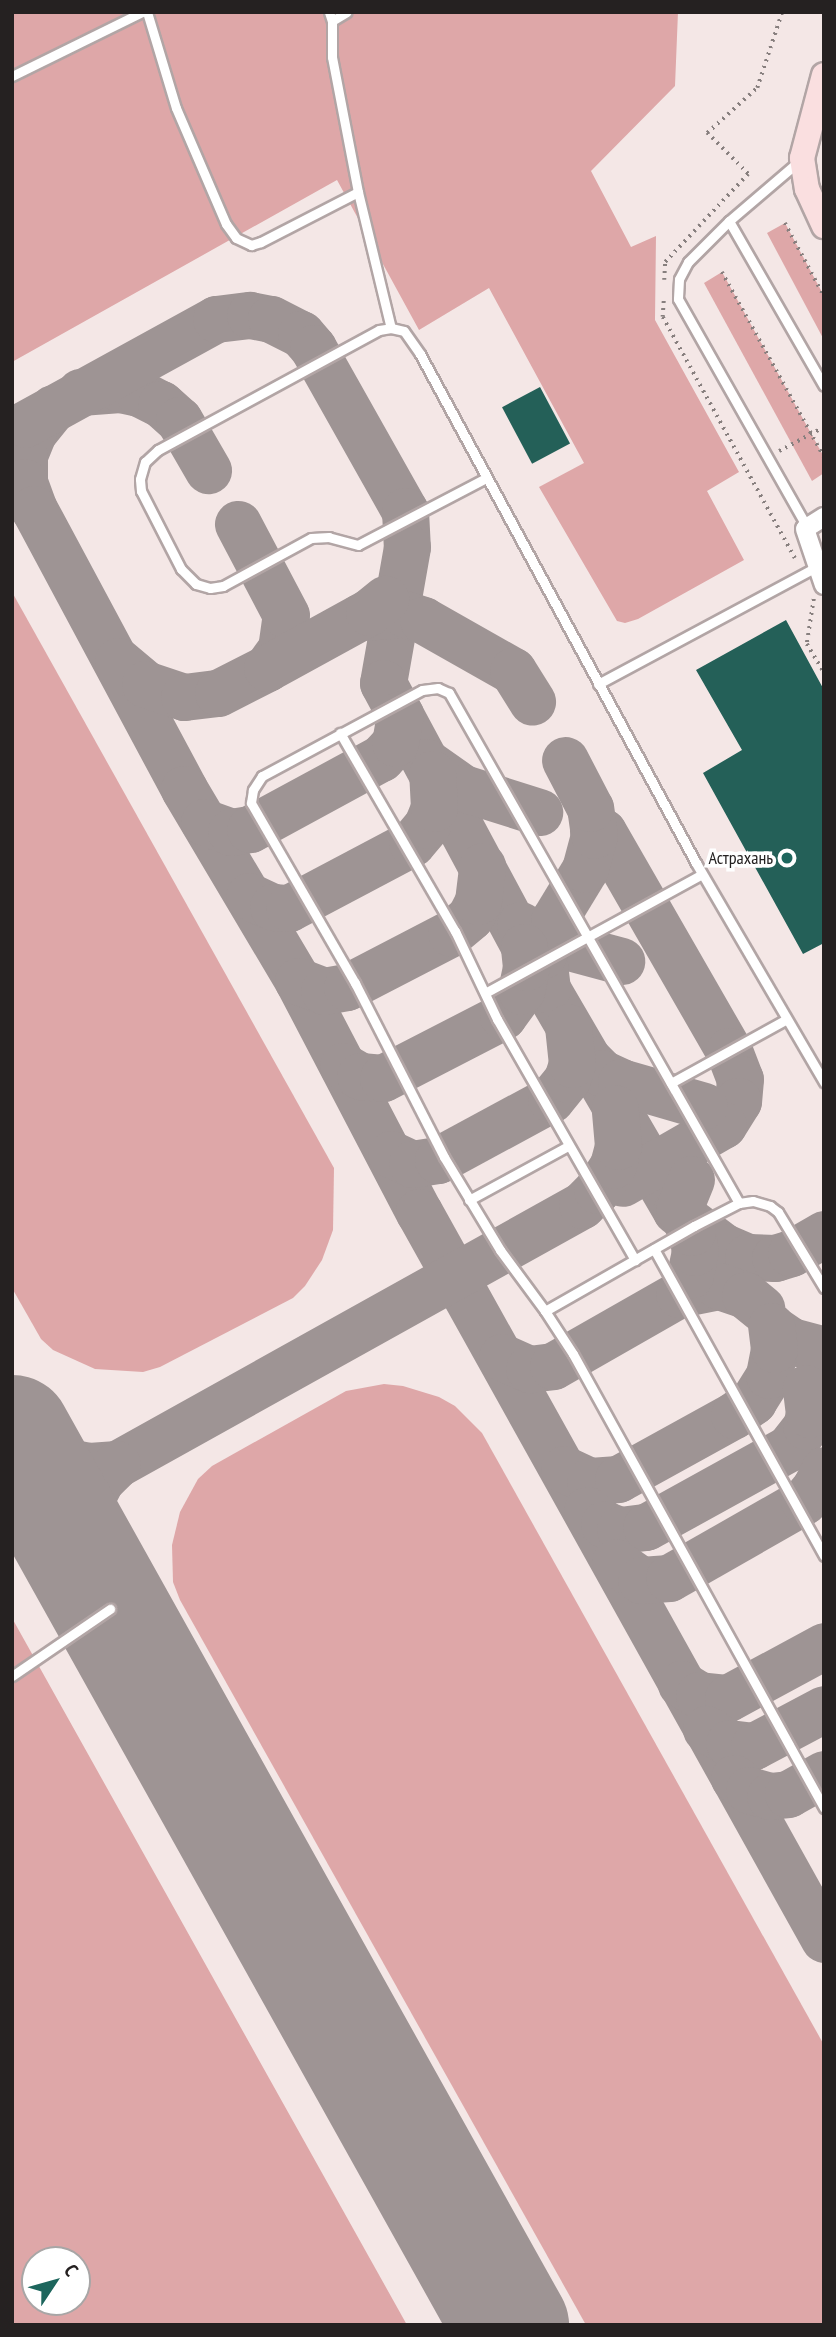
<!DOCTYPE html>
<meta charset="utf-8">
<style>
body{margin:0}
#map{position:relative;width:836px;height:2337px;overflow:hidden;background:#f4e7e6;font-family:"PT Sans Narrow",sans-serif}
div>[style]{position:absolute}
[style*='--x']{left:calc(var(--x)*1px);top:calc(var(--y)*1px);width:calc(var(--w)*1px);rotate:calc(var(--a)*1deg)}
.green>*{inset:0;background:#dea7a8}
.taxiway>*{height:47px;margin:-23.5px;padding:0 23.5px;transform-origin:23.5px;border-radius:23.5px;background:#9e9494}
.runway>*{height:117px;margin:-58.5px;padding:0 58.5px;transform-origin:58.5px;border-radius:58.5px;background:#9e9494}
.building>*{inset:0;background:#246058;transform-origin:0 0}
.path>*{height:3.5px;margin-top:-1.75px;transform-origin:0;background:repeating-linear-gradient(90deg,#877f7e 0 2px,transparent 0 7px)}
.roads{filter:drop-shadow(2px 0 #b2a5a5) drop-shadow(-2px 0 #b2a5a5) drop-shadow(0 2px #b2a5a5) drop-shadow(0 -2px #b2a5a5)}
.lane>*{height:9px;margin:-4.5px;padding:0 4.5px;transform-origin:4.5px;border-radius:4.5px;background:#fff}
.street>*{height:18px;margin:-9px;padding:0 9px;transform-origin:9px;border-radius:9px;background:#fff}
.secondary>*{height:24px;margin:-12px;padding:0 12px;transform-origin:12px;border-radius:12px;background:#fadfe0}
.dots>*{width:19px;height:19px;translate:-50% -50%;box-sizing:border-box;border:4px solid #fff;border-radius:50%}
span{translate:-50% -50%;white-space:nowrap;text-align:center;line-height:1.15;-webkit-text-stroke:7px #fff;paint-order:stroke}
.poi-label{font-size:18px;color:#252121}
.right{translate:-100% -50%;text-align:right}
.frame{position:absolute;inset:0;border:14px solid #252121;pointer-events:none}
.north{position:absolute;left:21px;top:2246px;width:70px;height:70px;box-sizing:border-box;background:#fff;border:2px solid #a8a6a6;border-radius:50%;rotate:54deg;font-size:19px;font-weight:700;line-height:28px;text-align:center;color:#252121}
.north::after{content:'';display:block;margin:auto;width:24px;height:32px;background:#1d665d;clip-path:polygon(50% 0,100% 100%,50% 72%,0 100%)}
</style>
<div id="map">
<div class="green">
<div style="clip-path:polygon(12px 12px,678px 12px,675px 86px,591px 171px,631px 247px,656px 236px,655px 320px,739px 472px,707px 491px,744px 560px,638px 619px,625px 623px,617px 621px,539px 487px,584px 463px,489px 288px,419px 330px,337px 180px,12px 362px)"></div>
<div style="clip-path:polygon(785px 223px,824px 296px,824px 340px,767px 233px)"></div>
<div style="clip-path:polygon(722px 272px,824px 457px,824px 473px,812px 481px,704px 283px)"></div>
<div style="clip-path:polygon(12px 592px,334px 1168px,333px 1230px,322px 1260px,305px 1286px,293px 1298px,160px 1367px,143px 1372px,95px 1369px,53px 1350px,41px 1339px,12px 1288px)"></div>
<div style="clip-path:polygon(384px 1384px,403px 1386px,439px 1397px,455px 1406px,482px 1433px,824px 2045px,824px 2325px,586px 2325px,180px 1600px,173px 1582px,172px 1545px,180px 1512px,198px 1479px,212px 1466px,346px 1391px)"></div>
<div style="clip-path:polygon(evenodd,12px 1618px,407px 2325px,12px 2325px,12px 1618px,35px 2260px,77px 2260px,77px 2302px,35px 2302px,35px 2260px)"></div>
</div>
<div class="taxiway">
<div style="--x:80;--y:392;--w:40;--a:-4.3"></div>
<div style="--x:120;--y:389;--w:19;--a:12"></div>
<div style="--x:139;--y:393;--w:25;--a:27"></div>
<div style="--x:161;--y:404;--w:24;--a:42"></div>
<div style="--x:179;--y:420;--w:58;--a:59.9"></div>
<div style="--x:53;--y:408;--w:32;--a:129"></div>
<div style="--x:33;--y:433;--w:24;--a:112"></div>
<div style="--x:24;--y:455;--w:27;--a:90"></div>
<div style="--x:24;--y:482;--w:29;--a:70"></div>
<div style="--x:34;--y:509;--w:318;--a:61.8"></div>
<div style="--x:184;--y:789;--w:223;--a:59.3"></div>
<div style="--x:298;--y:981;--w:261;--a:62.4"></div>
<div style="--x:419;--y:1212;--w:832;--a:60.88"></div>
<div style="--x:25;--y:424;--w:218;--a:-28.8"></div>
<div style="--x:216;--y:319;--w:34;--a:-7"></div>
<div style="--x:250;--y:315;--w:21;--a:11"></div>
<div style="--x:271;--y:319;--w:34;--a:27"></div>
<div style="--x:301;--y:334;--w:18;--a:49"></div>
<div style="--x:313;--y:348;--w:187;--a:60.6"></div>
<div style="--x:405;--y:511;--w:36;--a:87"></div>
<div style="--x:407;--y:547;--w:138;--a:100"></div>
<div style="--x:383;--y:683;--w:347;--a:61.8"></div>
<div style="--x:547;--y:989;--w:255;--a:59.8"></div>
<div style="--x:360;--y:617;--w:45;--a:-3.8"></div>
<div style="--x:405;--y:614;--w:19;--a:18"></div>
<div style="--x:423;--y:620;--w:103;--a:29.5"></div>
<div style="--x:513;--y:671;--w:36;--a:58"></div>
<div style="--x:118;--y:661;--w:35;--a:40"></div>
<div style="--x:145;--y:684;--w:41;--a:18.4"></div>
<div style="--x:184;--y:697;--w:34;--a:-7"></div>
<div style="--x:218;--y:693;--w:55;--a:-27"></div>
<div style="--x:267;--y:668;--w:24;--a:-54"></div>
<div style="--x:281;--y:649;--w:34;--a:-82"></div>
<div style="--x:286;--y:615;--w:103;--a:-117.8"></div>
<div style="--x:267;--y:668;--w:116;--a:-28.8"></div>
<div style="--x:369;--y:612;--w:21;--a:-39"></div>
<div style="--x:426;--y:762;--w:45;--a:35.1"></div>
<div style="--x:463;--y:788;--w:80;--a:17.5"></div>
<div style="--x:204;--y:822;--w:29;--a:20"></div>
<div style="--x:231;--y:832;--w:19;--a:-9"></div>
<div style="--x:250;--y:829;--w:149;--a:-28.5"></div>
<div style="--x:381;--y:758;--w:21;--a:-47"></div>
<div style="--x:395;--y:743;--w:29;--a:-80"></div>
<div style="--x:593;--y:830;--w:10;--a:11"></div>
<div style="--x:603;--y:832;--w:253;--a:60.1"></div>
<div style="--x:729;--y:1051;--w:30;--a:69"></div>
<div style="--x:740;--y:1079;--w:22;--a:95"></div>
<div style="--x:738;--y:1101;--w:28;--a:122"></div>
<div style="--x:723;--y:1125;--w:116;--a:150.1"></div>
<div style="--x:249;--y:896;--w:26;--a:25"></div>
<div style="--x:273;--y:907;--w:16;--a:4"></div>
<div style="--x:289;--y:908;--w:139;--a:-27.9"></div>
<div style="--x:412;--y:843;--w:23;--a:-50"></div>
<div style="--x:427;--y:825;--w:18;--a:-68"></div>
<div style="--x:434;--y:808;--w:34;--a:-93"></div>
<div style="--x:520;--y:925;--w:31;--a:31"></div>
<div style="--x:547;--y:941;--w:77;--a:15.1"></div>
<div style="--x:298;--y:981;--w:28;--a:21"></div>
<div style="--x:324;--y:991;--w:23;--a:-10"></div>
<div style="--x:347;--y:987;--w:117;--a:-27.4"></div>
<div style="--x:451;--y:933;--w:25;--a:-40"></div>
<div style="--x:470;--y:917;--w:18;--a:-63"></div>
<div style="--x:478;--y:901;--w:35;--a:-83"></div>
<div style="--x:547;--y:989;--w:34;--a:-97"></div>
<div style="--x:543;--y:955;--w:15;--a:-74"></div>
<div style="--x:547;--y:941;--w:22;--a:-72"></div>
<div style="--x:554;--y:920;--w:60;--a:-58.7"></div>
<div style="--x:585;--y:869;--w:35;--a:-75"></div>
<div style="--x:594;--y:835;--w:27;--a:-98"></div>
<div style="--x:590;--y:808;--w:54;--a:-117.5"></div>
<div style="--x:586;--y:1057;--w:23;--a:45"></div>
<div style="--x:602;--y:1073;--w:21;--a:25"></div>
<div style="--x:621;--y:1082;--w:86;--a:16.1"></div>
<div style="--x:343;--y:1066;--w:20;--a:30"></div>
<div style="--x:360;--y:1076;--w:23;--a:5"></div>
<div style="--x:383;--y:1078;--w:135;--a:-27.3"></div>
<div style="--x:503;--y:1016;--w:31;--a:-54"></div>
<div style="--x:521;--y:991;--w:25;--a:-78"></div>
<div style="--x:526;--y:967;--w:20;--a:-96"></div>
<div style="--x:391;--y:1154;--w:23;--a:25"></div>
<div style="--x:412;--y:1164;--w:26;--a:-9"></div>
<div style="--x:438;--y:1160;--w:128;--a:-28.4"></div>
<div style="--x:551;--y:1099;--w:26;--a:-51"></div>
<div style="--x:567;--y:1079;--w:16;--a:-72"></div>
<div style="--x:572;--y:1064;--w:37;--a:-96"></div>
<div style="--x:676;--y:1211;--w:60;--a:36.9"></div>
<div style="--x:724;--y:1247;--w:26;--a:23"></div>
<div style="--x:748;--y:1257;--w:27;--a:2"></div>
<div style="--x:775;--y:1258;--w:17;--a:-17"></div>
<div style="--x:791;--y:1253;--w:38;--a:-30"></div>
<div style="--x:679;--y:1294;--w:41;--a:-11.3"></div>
<div style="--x:719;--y:1286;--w:28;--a:19"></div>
<div style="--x:745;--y:1295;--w:21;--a:39"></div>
<div style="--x:772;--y:1328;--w:23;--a:34"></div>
<div style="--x:791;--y:1341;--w:34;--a:15"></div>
<div style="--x:502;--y:1357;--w:30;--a:24"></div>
<div style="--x:529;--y:1369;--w:24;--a:-7"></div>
<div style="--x:553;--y:1366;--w:145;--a:-29.7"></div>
<div style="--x:679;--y:1294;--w:22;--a:-60"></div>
<div style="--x:690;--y:1275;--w:24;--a:-78"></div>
<div style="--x:695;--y:1252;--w:20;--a:-99"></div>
<div style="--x:692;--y:1232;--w:26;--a:-119"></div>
<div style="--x:679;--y:1209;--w:32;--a:-68"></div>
<div style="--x:12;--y:1426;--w:19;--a:51"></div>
<div style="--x:24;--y:1441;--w:34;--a:32"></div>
<div style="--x:53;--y:1459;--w:37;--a:11"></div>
<div style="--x:89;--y:1466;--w:28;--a:-4"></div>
<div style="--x:117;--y:1464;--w:532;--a:-29.12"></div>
<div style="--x:582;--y:1205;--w:21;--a:-45"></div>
<div style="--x:597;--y:1190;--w:30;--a:-57"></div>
<div style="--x:613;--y:1165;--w:20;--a:-75"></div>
<div style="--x:618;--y:1146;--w:38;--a:-95"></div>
<div style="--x:564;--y:1469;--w:29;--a:25"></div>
<div style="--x:590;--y:1481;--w:28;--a:-4"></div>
<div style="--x:618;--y:1479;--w:132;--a:-28.9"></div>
<div style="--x:734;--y:1415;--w:24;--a:-36"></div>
<div style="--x:753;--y:1401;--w:31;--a:-58"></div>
<div style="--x:769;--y:1375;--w:26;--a:-79"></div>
<div style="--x:774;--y:1349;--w:23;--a:-97"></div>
<div style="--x:587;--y:1510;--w:22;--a:39"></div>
<div style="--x:604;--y:1524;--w:17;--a:21"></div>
<div style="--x:620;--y:1530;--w:26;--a:-7"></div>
<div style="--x:646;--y:1527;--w:163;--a:-28.9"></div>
<div style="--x:789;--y:1448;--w:28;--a:-52"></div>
<div style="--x:806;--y:1426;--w:12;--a:-76"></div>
<div style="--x:809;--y:1414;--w:26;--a:-97"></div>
<div style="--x:615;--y:1562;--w:32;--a:35"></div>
<div style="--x:641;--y:1580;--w:28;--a:-4"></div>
<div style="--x:669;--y:1578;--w:155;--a:-29.7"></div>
<div style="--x:804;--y:1501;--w:17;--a:-50"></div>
<div style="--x:815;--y:1488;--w:20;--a:-63"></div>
<div style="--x:88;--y:1568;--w:44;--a:-93.9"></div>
<div style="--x:85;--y:1524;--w:24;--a:-78"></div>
<div style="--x:90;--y:1501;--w:22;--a:-63"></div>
<div style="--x:100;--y:1481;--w:24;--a:-45"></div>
<div style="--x:681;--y:1684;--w:21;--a:31"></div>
<div style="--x:699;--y:1695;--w:29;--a:6"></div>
<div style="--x:728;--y:1698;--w:109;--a:-28.4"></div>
<div style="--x:706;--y:1729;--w:27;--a:31"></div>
<div style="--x:729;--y:1743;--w:25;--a:7"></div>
<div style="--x:754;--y:1746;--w:79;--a:-27.9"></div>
<div style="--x:734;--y:1778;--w:19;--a:39"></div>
<div style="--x:749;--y:1790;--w:22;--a:16"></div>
<div style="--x:770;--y:1796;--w:18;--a:-6"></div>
<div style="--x:788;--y:1794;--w:41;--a:-29.1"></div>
</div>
<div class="runway">
<div style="--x:12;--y:1433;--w:1022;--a:60.83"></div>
</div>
<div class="building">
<div style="left:540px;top:387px;width:64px;height:43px;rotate:62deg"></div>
<div style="clip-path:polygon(786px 620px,824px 690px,824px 943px,803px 954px,703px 773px,742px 750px,696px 670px)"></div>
</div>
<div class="path">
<div style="--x:785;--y:223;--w:83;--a:61.9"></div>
<div style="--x:722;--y:272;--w:211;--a:61.1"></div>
<div style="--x:664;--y:280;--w:18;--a:-87"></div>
<div style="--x:665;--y:262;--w:121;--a:-46.7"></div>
<div style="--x:748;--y:174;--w:58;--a:-135"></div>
<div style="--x:707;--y:133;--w:67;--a:-42"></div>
<div style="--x:757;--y:88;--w:80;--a:-71.8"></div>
<div style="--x:664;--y:301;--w:16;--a:94"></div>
<div style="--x:663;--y:317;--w:275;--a:61.3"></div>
<div style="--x:779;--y:451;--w:51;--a:-28.1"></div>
<div style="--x:814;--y:599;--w:46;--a:98.8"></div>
<div style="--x:807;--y:644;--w:33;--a:59"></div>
</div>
<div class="roads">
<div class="lane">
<div style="--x:147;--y:12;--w:100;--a:73.2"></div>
<div style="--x:176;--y:108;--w:126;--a:66.7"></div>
<div style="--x:226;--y:224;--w:17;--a:54"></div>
<div style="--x:236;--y:238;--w:17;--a:25"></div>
<div style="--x:251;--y:245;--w:10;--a:-17"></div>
<div style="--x:261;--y:242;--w:109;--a:-27.3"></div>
<div style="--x:329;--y:12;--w:9;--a:72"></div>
<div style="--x:332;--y:21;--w:36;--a:90"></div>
<div style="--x:332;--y:57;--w:137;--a:79.1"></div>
<div style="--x:358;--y:192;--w:140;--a:76.4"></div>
<div style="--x:332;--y:21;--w:17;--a:-31"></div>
<div style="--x:12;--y:76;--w:145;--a:-26.2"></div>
<div style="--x:798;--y:162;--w:91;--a:139.5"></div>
<div style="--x:729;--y:221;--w:58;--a:135"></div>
<div style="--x:688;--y:262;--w:19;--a:118"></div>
<div style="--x:679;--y:279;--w:20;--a:93"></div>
<div style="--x:678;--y:299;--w:262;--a:60.5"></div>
<div style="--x:729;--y:221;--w:190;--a:60.1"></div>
<div style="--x:486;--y:478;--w:144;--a:152.4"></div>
<div style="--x:358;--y:545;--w:30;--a:-165"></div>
<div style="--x:329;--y:537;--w:18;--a:177"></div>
<div style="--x:311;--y:538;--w:100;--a:151.4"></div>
<div style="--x:223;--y:586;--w:13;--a:171"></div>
<div style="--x:210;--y:588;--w:15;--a:-164"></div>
<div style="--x:196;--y:584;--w:21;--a:-135"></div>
<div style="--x:181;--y:569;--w:88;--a:-117.1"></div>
<div style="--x:141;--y:491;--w:12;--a:-95"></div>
<div style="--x:140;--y:479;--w:18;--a:-74"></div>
<div style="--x:145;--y:462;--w:18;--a:-43"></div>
<div style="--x:158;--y:450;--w:251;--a:-28.5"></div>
<div style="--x:379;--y:330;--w:12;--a:-9"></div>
<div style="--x:391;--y:328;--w:13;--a:13"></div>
<div style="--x:404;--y:331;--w:28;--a:55"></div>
<div style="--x:420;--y:354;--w:579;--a:61.53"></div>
<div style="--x:696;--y:863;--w:254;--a:59.7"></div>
<div style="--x:598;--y:684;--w:250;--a:-28.2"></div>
<div style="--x:340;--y:733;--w:229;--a:59.9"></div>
<div style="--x:455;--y:931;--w:98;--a:64.5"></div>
<div style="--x:497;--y:1019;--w:278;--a:60.2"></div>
<div style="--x:485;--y:993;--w:247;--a:-28.7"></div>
<div style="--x:671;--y:1083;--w:132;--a:-28.9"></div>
<div style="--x:469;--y:1200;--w:113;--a:-28.6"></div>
<div style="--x:739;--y:1203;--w:587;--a:-119.62"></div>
<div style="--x:449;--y:693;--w:12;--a:-156"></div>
<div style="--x:438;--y:688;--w:16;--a:173"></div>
<div style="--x:422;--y:690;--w:182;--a:151.7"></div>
<div style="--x:262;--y:776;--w:17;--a:123"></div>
<div style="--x:253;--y:790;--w:13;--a:99"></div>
<div style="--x:251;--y:803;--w:208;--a:60"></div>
<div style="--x:355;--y:983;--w:195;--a:62.9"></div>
<div style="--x:444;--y:1157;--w:109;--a:58.9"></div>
<div style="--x:500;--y:1250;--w:76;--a:53.6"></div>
<div style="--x:545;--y:1311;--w:51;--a:56.9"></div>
<div style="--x:573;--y:1354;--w:519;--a:61.06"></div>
<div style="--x:654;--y:1249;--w:351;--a:61"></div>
<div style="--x:545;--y:1311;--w:172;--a:-29.7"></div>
<div style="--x:694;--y:1226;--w:51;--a:-27.1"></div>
<div style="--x:739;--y:1203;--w:14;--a:-8"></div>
<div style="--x:753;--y:1201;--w:18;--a:16"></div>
<div style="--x:770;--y:1206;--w:10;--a:37"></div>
<div style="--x:778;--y:1212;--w:89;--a:58.8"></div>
<div style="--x:12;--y:1676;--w:119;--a:-34.4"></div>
</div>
<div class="street">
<div style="--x:824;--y:517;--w:22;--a:148"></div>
<div style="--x:805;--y:529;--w:59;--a:71.3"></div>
</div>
<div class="secondary">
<div style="--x:824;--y:75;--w:86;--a:104.8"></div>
<div style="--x:802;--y:158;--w:31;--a:81"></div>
<div style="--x:807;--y:189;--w:41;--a:65.3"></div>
</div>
</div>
<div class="dots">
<div style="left:787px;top:858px;background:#1d665d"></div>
</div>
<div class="poi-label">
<span class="right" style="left:773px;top:858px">Астрахань</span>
</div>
<div class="frame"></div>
<div class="north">С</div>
</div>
